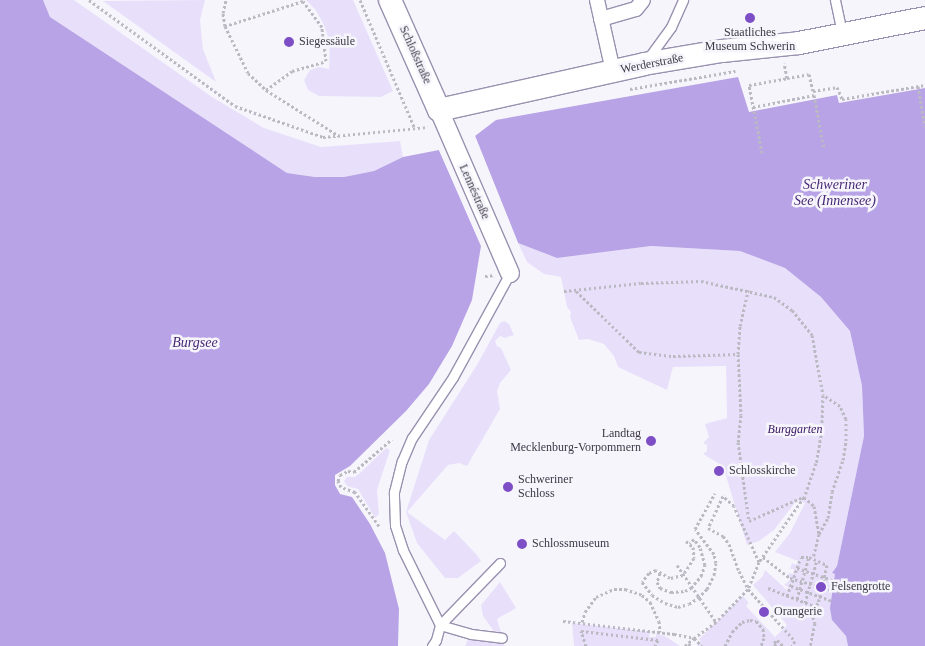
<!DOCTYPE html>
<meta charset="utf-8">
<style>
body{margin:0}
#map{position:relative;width:925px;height:646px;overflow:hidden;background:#f7f5fc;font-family:Georgia,serif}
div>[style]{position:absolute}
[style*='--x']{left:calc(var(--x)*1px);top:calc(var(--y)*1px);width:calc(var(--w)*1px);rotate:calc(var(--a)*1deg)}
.green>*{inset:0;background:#e8e0fb}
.water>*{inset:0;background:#b7a3e5}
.pier>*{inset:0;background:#f7f5fc}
.path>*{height:3px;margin-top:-1.5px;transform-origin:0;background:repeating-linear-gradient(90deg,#bbb9c2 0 2.5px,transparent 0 5px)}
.roads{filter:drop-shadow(1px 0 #9991af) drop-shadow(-1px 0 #9991af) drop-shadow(0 1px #9991af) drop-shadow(0 -1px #9991af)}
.service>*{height:9px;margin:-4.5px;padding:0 4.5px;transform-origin:4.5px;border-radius:4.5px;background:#fff}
.pedestrian>*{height:14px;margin:-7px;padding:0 7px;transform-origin:7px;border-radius:7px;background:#fff}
.minor>*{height:18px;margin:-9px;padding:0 9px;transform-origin:9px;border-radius:9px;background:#fff}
.tertiary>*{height:22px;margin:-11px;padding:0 11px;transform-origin:11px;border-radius:11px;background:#fff}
.path-bridge>*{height:3px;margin-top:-1.5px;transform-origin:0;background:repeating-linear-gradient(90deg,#bbb9c2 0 2.5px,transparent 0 5px)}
.dots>*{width:14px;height:14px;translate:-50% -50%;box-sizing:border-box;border:2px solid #f7f5fc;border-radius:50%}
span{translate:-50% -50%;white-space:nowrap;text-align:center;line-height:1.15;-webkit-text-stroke:5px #f7f5fc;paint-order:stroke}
.poi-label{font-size:12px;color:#3c3945}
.left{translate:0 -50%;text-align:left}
.right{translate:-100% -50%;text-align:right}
.street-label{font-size:12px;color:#3c3945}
.park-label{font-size:12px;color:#34125e;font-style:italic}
.water-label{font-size:14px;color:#462773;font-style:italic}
</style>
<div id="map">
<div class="green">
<div style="clip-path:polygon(43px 0,74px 0,212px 97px,264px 128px,321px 147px,400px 141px,403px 157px,374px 171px,344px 177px,315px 177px,287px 173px,50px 17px)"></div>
<div style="clip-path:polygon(205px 0,200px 20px,203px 49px,216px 82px,103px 1px)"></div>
<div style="clip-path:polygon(306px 0,353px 0,393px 91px,381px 97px,319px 96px,308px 90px,304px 80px,310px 70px,319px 67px,329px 69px,330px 43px,324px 25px,315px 9px)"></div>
<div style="clip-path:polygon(518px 243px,557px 258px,651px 246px,740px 251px,785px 268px,821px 297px,850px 331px,862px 386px,864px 436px,837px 566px,832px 573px,853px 580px,832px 620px,846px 636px,848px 646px,697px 646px,701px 641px,699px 639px,743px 596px,749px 603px,746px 606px,775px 637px,787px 625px,753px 585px,763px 576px,765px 570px,787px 590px,788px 587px,784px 585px,791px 579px,787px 577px,789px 573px,793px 574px,794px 569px,790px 569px,792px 563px,796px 565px,798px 561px,775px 552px,790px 533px,805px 503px,797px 500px,774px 530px,759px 541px,747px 545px,723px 466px,703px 454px,707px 451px,707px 445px,703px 443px,709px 437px,705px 424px,727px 418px,726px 366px,673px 367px,667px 390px,618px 367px,614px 356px,604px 344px,588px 339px,579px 340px,570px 317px,571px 312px,567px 307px,561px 277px,544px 274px,527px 262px)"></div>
<div style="clip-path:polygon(504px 321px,509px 324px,514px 335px,505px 338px,500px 336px,495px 341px,497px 346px,501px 348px,511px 370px,500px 383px,497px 391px,500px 409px,467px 466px,459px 463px,448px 465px,407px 512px,445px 540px,454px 531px,477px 555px,481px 561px,458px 578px,445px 578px,417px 543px,406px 512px,429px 440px,477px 365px,500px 323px)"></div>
<div style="clip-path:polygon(386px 448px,390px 450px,377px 490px,379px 514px,375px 518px,358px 489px,347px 486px,344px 481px,347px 477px,354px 477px,359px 474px)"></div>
<div style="clip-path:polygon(500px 582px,516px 608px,497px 619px,501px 633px,493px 630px,483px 616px,481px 605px)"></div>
<div style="clip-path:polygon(572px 623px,650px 632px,649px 637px,656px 637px,656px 634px,665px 636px,680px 646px,574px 646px)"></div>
<div style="clip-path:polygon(469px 637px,486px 642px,503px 642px,504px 646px,465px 646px)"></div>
</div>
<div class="water">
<div style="clip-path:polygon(0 0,43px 0,50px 17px,287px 173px,315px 177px,344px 177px,374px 171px,403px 157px,439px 150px,481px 246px,472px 300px,452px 346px,429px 384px,406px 411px,350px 466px,335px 475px,335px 485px,340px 494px,352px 497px,370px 524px,385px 553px,399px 609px,398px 646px,0 646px)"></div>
<div style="clip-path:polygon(738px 77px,749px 112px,837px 95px,839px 103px,925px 88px,925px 646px,848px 646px,846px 636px,832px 620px,830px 608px,835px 574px,832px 573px,837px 566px,864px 436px,862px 386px,850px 331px,821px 297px,785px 268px,740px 251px,651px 246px,557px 258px,518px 243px,475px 136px,496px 120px)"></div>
</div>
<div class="pier">
<div style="clip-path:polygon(473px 136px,475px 136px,518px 243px,515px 244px)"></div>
<div style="clip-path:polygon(441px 149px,484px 245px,483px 250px,439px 150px)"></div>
</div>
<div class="path">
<div style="--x:89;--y:0;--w:180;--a:36"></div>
<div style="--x:235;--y:106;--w:93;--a:19.4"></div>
<div style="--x:323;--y:137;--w:105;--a:-5.4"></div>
<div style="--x:360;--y:0;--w:140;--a:66.9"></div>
<div style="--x:225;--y:26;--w:13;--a:-99"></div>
<div style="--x:223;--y:13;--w:13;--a:-77"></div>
<div style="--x:787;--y:78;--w:22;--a:-10"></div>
<div style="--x:809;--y:74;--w:17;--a:77"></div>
<div style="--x:813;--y:91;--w:24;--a:-9"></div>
<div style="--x:837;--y:87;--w:13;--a:67"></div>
<div style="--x:842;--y:99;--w:84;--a:-9.6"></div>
<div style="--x:918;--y:86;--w:41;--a:80.1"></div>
<div style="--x:630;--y:89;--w:107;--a:-9.7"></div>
<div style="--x:266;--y:90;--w:32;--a:-36"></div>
<div style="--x:292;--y:71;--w:35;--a:-16"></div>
<div style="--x:326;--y:61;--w:34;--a:-97"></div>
<div style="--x:322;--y:27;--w:32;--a:-126"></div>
<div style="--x:303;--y:1;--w:82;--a:162.2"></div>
<div style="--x:225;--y:26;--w:52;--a:63.9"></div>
<div style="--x:248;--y:73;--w:25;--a:43"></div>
<div style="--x:266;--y:90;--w:86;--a:32.2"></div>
<div style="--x:814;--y:95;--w:54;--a:79.3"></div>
<div style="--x:753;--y:107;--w:62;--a:-11.1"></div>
<div style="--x:762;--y:153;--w:69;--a:-100.8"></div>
<div style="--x:749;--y:85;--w:39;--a:-10"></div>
<div style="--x:787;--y:78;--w:15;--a:-101"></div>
<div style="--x:485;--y:276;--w:10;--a:-6"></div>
<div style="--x:564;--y:291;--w:77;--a:-5.9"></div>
<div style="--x:641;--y:283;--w:60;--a:-1.9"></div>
<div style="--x:701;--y:281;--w:75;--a:12.4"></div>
<div style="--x:774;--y:297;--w:22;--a:36"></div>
<div style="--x:792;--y:310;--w:32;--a:51"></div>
<div style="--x:812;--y:335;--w:61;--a:79.6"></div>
<div style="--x:823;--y:395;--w:35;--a:92"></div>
<div style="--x:822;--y:430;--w:34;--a:100"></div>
<div style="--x:816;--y:463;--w:36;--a:109"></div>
<div style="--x:804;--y:497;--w:79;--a:124.7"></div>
<div style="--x:759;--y:562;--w:29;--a:112"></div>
<div style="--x:748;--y:589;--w:46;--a:134.1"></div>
<div style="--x:716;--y:622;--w:27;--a:144"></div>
<div style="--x:576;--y:291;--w:88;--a:44.1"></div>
<div style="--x:639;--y:352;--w:34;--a:7"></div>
<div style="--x:673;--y:356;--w:65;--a:-1.8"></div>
<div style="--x:738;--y:354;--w:28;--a:-86"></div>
<div style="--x:740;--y:326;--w:37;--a:-77"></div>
<div style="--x:738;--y:354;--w:61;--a:87.2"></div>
<div style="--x:741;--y:415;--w:27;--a:96"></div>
<div style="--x:738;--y:442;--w:80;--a:82.1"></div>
<div style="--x:749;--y:521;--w:59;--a:-24"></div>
<div style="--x:804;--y:497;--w:13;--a:42"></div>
<div style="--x:814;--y:506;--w:28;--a:80"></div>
<div style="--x:819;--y:534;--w:25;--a:104"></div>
<div style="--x:379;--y:526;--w:42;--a:-125.2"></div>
<div style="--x:355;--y:492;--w:15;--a:-160"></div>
<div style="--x:341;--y:487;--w:7;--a:-117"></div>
<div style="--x:338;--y:481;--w:6;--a:-72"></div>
<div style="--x:340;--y:475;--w:9;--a:-27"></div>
<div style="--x:348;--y:471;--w:6;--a:9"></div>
<div style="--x:354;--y:472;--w:50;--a:-41"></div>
<div style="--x:819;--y:534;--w:18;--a:-61"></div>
<div style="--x:828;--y:518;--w:26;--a:-81"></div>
<div style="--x:832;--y:492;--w:34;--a:-71"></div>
<div style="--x:843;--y:460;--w:19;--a:-81"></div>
<div style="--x:846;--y:441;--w:22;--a:-90"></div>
<div style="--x:846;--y:419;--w:14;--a:-115"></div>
<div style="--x:840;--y:406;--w:20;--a:-147"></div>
<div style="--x:686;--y:541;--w:9;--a:41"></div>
<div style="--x:693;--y:547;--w:11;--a:85"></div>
<div style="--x:694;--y:558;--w:20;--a:123"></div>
<div style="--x:683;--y:575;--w:13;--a:167"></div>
<div style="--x:670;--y:578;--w:16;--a:-150"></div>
<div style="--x:656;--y:570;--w:8;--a:157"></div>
<div style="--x:649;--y:573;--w:11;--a:128"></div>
<div style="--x:642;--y:582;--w:16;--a:52"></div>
<div style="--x:652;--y:595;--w:15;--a:32"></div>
<div style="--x:665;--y:603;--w:14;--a:17"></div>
<div style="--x:678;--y:607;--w:11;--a:-15"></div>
<div style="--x:689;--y:604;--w:11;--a:-34"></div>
<div style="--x:698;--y:598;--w:13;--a:-45"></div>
<div style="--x:707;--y:589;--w:16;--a:-63"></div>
<div style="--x:714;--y:575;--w:12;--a:-81"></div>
<div style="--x:716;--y:563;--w:9;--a:-103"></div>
<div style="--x:714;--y:554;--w:31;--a:-127"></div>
<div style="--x:695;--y:529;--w:41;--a:-60.9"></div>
<div style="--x:763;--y:557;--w:34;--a:38"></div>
<div style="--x:790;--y:578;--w:50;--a:16.3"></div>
<div style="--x:838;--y:592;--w:4;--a:-14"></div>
<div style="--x:842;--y:591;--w:7;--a:-45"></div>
<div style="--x:759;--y:562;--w:61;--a:-114.1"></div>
<div style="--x:734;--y:506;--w:15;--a:-138"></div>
<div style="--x:723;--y:496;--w:35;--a:115"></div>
<div style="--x:708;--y:528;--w:17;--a:28"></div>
<div style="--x:723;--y:536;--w:10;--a:53"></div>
<div style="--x:729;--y:544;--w:29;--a:70"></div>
<div style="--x:739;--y:571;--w:20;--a:63"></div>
<div style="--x:748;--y:589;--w:70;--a:47.9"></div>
<div style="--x:795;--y:641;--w:6;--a:121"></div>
<div style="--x:677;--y:565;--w:69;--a:55.6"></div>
<div style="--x:797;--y:568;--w:39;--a:19"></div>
<div style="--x:660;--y:573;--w:9;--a:108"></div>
<div style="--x:657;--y:582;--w:7;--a:63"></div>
<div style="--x:660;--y:588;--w:12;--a:20"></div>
<div style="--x:671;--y:592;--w:14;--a:-4"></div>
<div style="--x:685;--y:591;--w:7;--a:-27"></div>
<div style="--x:691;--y:588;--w:16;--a:-50"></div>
<div style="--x:701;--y:576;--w:12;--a:-70"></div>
<div style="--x:705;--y:565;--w:19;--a:-106"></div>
<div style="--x:700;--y:547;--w:10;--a:-127"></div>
<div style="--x:694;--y:539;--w:6;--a:135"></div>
<div style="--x:791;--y:586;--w:44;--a:20.1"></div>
<div style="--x:768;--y:588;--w:49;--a:21.4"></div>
<div style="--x:787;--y:596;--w:41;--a:-70.3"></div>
<div style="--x:801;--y:557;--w:8;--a:0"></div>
<div style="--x:797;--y:599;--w:44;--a:-74.1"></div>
<div style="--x:809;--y:557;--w:20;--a:24"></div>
<div style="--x:827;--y:565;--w:39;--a:103"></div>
<div style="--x:818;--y:603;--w:11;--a:128"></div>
<div style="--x:811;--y:612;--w:12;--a:70"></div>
<div style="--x:815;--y:623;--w:24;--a:102"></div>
<div style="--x:805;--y:603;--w:45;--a:-74.4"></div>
<div style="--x:563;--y:621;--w:112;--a:6.7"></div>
<div style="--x:674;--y:634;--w:20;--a:11"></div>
<div style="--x:694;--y:638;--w:11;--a:45"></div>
<div style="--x:582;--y:622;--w:10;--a:-73"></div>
<div style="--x:585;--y:612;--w:19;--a:-54"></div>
<div style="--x:596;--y:597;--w:20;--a:-24"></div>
<div style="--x:614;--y:589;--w:11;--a:0"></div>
<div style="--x:625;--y:589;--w:18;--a:19"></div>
<div style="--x:642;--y:595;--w:11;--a:41"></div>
<div style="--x:650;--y:602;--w:21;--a:65"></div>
<div style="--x:659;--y:621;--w:11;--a:85"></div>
<div style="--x:586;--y:646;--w:16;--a:-108"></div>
<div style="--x:581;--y:631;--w:78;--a:6.7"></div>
<div style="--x:658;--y:640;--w:7;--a:117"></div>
<div style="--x:689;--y:646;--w:5;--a:-79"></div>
<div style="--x:725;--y:646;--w:16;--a:-63"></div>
<div style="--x:732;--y:632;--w:14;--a:-45"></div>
<div style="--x:742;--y:622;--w:8;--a:-14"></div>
<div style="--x:750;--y:620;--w:6;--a:9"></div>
<div style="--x:756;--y:621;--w:11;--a:49"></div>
<div style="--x:763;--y:629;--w:9;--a:84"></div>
<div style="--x:764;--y:638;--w:9;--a:111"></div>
<div style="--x:776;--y:646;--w:4;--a:-124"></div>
<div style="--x:774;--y:643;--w:4;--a:-45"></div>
<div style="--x:777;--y:640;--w:8;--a:45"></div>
</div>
<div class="roads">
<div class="service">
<div style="--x:835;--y:0;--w:35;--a:78"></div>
<div style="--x:647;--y:60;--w:41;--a:-54"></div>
<div style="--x:671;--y:27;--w:30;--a:-66"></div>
<div style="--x:500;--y:563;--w:86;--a:134.1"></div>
<div style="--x:440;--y:625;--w:32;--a:16"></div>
<div style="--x:471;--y:634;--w:31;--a:7"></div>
<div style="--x:432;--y:646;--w:7;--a:-56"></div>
<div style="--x:436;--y:640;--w:16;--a:-75"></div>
<div style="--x:440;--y:625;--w:84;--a:-116.3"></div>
<div style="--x:403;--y:550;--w:26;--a:-108"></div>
<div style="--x:395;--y:525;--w:33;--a:-92"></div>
<div style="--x:394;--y:492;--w:32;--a:-76"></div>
<div style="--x:402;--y:461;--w:25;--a:-67"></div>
<div style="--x:412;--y:438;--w:73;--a:-56.1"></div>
<div style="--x:453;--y:377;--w:119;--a:-61.3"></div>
</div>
<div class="pedestrian">
<div style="--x:597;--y:0;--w:73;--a:77.3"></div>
<div style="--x:601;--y:19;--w:36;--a:-16"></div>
<div style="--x:636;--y:9;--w:11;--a:-52"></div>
</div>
<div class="minor">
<div style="--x:439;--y:110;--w:178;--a:66.5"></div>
</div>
<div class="tertiary">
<div style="--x:390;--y:0;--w:120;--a:66"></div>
<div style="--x:439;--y:110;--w:210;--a:-12.6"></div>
<div style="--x:644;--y:64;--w:79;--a:-9.5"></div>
<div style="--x:722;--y:51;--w:77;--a:-5.9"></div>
<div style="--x:799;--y:43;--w:128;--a:-11.2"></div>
</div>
</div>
<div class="path-bridge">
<div style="--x:685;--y:646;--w:12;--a:-42"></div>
</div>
<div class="dots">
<div style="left:750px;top:18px;background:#7e4ec7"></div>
<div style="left:289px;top:42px;background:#7e4ec7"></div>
<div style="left:651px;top:441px;background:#7e4ec7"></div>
<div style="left:719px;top:471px;background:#7e4ec7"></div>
<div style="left:508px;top:487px;background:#7e4ec7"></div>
<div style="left:522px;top:544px;background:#7e4ec7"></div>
<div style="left:821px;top:587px;background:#7e4ec7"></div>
<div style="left:764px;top:612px;background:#7e4ec7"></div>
</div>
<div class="poi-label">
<span style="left:750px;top:40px">Staatliches<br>Museum Schwerin</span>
<span class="left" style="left:299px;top:42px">Siegessäule</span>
<span class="right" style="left:641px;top:441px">Landtag<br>Mecklenburg-Vorpommern</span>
<span class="left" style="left:729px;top:471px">Schlosskirche</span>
<span class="left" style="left:518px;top:487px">Schweriner<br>Schloss</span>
<span class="left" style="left:532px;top:544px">Schlossmuseum</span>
<span class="left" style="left:831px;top:587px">Felsengrotte</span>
<span class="left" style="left:774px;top:612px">Orangerie</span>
</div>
<div class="street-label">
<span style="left:415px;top:55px;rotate:66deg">Schloßstraße</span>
<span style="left:652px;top:64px;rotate:-11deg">Werderstraße</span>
<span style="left:474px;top:192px;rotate:66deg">Lennéstraße</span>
</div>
<div class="park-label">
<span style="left:795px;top:430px">Burggarten</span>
</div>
<div class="water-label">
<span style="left:835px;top:193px">Schweriner<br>See (Innensee)</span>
<span style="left:195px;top:343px">Burgsee</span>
</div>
</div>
